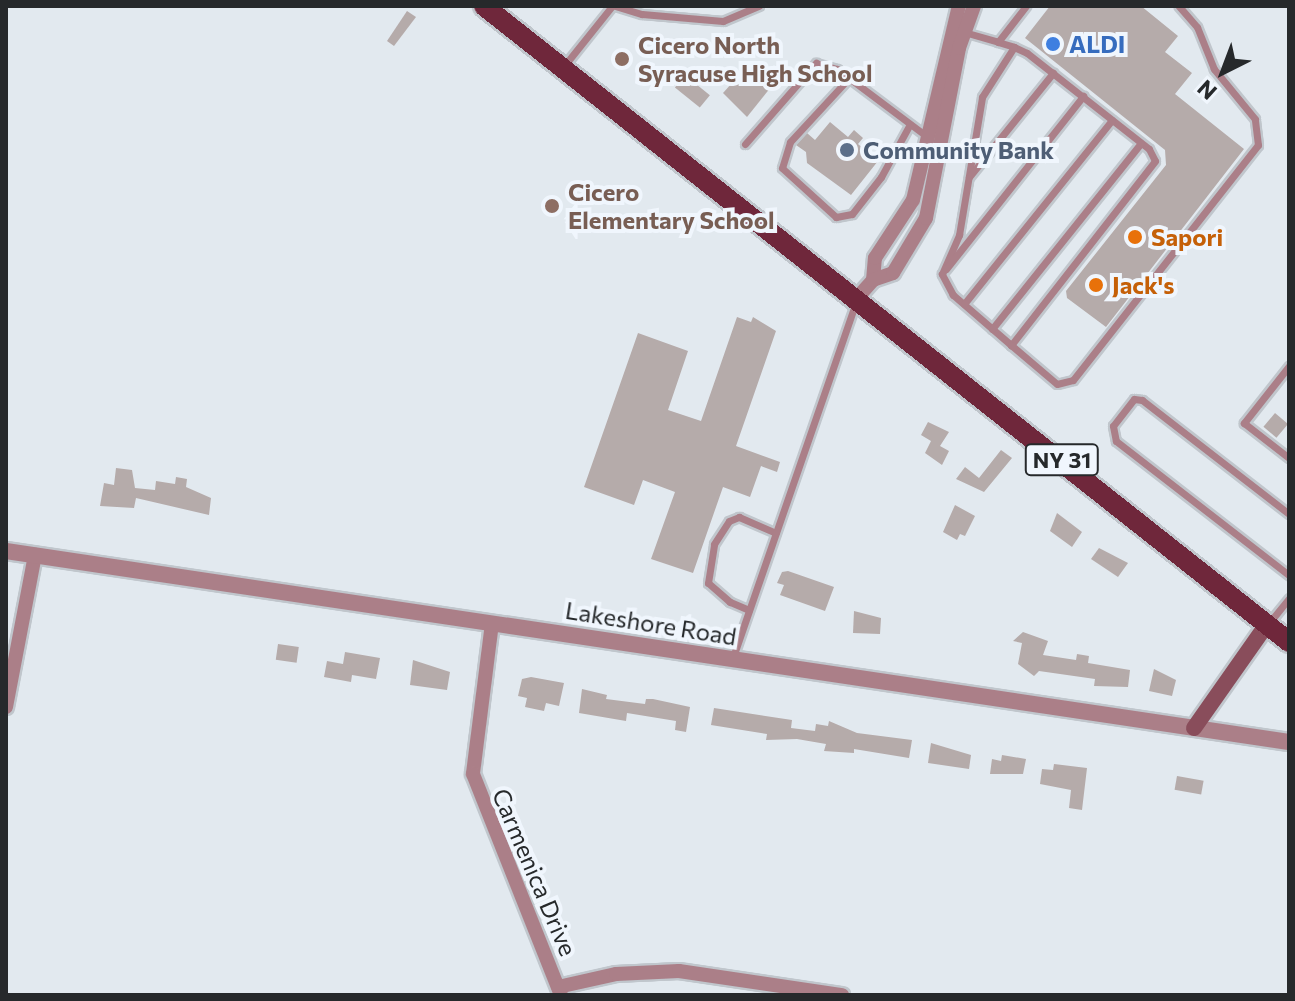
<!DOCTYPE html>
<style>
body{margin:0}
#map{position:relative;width:1295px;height:1001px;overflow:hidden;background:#e2e9ef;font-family:Commissioner,sans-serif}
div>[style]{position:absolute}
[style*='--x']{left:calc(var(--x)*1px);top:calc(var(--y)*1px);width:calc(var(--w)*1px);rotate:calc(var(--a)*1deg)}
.building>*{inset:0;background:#b5abaa;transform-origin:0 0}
.roads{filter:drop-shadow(2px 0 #c0c6cc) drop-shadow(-2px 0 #c0c6cc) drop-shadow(0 2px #c0c6cc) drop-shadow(0 -2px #c0c6cc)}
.service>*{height:7px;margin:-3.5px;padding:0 3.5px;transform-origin:3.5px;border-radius:3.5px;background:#ab7f88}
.minor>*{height:14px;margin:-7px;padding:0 7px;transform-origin:7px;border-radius:7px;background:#ab7f88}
.tertiary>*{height:16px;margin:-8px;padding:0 8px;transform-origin:8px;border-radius:8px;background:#ab7f88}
.secondary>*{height:16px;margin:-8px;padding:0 8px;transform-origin:8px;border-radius:8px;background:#894d5b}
.primary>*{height:20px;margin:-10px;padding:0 10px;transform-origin:10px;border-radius:10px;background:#6f273b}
.dots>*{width:22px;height:22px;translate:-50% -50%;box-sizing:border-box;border:4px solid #f0f6fd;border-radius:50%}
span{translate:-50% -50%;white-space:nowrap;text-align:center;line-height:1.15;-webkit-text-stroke:8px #f0f6fd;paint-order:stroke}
.shield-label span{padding:2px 6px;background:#f0f6fd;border:2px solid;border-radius:6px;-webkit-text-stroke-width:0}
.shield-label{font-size:22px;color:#26292b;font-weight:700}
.shop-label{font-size:24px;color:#366cbe;font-weight:700}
.left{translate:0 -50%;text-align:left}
.education-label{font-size:24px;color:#785e54;font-weight:700}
.service-label{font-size:24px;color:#4e5e75;font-weight:700}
.food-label{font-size:24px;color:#c56008;font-weight:700}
.street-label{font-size:24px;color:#26292b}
.frame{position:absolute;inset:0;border:8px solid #26292b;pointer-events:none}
.north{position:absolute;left:1183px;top:32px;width:80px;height:80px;-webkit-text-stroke:6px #f0f6fd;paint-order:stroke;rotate:222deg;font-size:22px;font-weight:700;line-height:32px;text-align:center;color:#26292b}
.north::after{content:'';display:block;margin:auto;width:28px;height:36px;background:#26292b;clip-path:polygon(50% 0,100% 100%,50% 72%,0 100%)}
</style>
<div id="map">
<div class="building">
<div style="clip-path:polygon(1050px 6px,1141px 6px,1178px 36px,1165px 52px,1192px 73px,1175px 94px,1244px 149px,1106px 327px,1067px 298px,1066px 291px,1166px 165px,1165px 150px,1025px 38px)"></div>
<div style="clip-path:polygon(407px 11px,416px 17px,394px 46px,387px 41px)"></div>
<div style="clip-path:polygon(750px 63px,775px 82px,747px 117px,723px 93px)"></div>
<div style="left:685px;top:75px;width:32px;height:16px;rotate:39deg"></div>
<div style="clip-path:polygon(830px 122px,848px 137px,854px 130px,863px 138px,858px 144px,878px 161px,851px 195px,807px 163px,806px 152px,796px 145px,807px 133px,815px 140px)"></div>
<div style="clip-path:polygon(737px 317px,751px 322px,753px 317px,776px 331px,736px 446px,780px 462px,777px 472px,761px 466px,750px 497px,723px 487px,693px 573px,651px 559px,675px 492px,643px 480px,634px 505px,584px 487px,638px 333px,688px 351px,668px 410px,701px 421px)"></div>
<div style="left:1275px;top:413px;width:17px;height:18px;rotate:40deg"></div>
<div style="clip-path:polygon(928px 422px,949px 432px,940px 446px,949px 451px,942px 465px,925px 453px,931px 441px,921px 435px)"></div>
<div style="clip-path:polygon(1001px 450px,1012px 458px,984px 492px,956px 479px,965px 467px,979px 478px)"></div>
<div style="clip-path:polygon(116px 468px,132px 470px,135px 488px,155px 490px,156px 481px,175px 484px,176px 477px,187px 479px,186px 487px,211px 498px,209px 515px,136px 498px,134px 508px,100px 506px,104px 483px,114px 485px)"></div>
<div style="clip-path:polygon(955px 505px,975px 516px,965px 536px,960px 534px,957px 540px,943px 532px)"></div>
<div style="clip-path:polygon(1057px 513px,1082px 532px,1072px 547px,1050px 531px)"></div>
<div style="clip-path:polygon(1099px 548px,1128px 563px,1118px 577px,1091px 559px)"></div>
<div style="clip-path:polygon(788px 571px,834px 587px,825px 611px,780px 595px,784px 585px,777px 583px,782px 572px)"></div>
<div style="clip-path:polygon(854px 611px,881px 618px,880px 634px,853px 633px)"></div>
<div style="clip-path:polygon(1023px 632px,1048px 641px,1043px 655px,1076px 660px,1077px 654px,1089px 656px,1088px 663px,1130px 670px,1128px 687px,1094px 686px,1095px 679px,1039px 671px,1034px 676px,1018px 664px,1022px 643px,1013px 641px)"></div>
<div style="left:278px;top:644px;width:21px;height:16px;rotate:8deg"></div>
<div style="clip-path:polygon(345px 652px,380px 658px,376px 679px,352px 675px,351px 682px,324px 677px,327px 661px,343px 664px)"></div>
<div style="clip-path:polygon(413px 660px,450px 672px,447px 690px,410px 685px)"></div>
<div style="clip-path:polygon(1154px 669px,1176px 680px,1172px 696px,1149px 691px)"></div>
<div style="clip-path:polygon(531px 677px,564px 683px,559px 706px,546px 703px,544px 711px,525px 707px,527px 698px,518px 696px,522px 679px)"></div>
<div style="clip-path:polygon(582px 689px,607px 695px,606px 699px,645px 704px,646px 699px,653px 699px,690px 707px,686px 732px,675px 730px,676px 721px,627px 713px,626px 721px,579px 713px)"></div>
<div style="clip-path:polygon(714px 708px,792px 720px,791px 728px,815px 731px,816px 724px,828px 726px,829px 721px,857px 733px,912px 740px,909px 758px,854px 749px,854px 753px,824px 751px,826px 744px,797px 739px,766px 740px,767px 734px,711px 725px)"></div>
<div style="clip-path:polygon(931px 743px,971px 755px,969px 769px,928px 763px)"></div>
<div style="clip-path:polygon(1002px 755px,1026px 759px,1023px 774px,990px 774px,992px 759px,1001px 761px)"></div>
<div style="clip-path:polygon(1054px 764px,1087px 768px,1082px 810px,1069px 808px,1071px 790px,1040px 784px,1042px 769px,1053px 770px)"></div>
<div style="left:1177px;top:776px;width:27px;height:14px;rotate:10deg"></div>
</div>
<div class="roads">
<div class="service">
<div style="--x:615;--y:6;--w:28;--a:17"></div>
<div style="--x:642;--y:14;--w:81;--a:4.9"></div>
<div style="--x:723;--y:21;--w:39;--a:-23"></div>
<div style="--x:964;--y:32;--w:35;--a:16"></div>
<div style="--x:998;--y:42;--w:17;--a:17"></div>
<div style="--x:1014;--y:47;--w:14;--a:25"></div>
<div style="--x:1027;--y:53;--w:155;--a:38.2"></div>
<div style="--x:1149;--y:149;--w:13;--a:63"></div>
<div style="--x:1155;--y:161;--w:234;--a:128"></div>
<div style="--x:1011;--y:345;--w:77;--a:-139.2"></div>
<div style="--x:953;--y:295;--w:24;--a:-118"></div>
<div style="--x:942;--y:274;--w:43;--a:-66.4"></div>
<div style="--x:959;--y:235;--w:140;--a:-80.5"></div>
<div style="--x:982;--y:97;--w:59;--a:-57.4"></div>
<div style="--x:998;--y:42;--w:46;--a:-52.1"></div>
<div style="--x:564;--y:66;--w:77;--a:-51.3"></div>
<div style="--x:849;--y:78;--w:87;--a:132.7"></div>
<div style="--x:790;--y:142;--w:27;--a:107"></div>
<div style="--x:782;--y:168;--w:73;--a:42.2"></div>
<div style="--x:836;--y:217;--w:16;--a:-11"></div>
<div style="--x:852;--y:214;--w:47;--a:-51.9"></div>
<div style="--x:881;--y:177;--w:60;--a:-61.3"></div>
<div style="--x:745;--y:144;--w:108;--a:-48.8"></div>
<div style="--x:816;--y:63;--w:22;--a:16"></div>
<div style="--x:837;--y:69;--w:115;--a:36.9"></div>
<div style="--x:969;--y:177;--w:134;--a:-51.1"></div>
<div style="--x:946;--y:269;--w:221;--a:-51.6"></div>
<div style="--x:964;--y:304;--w:236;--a:-51.2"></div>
<div style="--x:992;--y:329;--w:238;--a:-51.3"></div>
<div style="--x:1011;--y:345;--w:60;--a:40.3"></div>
<div style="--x:1057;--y:384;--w:16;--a:-14"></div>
<div style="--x:1073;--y:380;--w:299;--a:-51.8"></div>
<div style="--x:1258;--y:145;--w:26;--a:-97"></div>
<div style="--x:1255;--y:119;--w:65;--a:-129.4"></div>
<div style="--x:1214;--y:69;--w:45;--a:-112"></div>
<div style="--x:1197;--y:27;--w:28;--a:-131"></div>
<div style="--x:1289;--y:366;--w:73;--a:128.3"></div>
<div style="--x:1244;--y:423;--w:57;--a:37.9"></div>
<div style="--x:1289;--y:514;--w:186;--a:-142.2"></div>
<div style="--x:1142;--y:400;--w:8;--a:-173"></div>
<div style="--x:1134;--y:399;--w:34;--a:128"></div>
<div style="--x:1113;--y:426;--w:15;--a:79"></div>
<div style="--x:1116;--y:441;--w:219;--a:37.8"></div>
<div style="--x:749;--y:610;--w:21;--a:-157"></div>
<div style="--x:730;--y:602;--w:29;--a:-139"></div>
<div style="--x:708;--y:583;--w:39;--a:-81"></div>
<div style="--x:714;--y:544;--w:27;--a:-57"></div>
<div style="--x:729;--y:521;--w:11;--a:-22"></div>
<div style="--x:739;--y:517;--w:40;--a:23.4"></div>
<div style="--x:1269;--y:623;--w:32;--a:-51"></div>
<div style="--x:733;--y:657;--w:376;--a:-70.9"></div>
</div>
<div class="minor">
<div style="--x:873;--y:280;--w:22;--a:-85"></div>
<div style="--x:875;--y:258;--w:69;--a:-56.8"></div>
<div style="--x:913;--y:200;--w:199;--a:-76.7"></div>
<div style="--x:857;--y:298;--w:24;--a:-48"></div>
<div style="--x:873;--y:280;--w:21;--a:-19"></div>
<div style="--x:893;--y:273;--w:64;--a:-59"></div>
<div style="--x:926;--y:218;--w:173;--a:-79"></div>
<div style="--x:959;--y:48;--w:45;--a:-70.3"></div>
<div style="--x:492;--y:623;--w:152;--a:97.2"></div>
<div style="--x:473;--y:774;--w:238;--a:68.3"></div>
<div style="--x:6;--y:707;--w:155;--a:-79.2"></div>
<div style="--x:558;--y:987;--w:59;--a:-12.6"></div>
<div style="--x:616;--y:974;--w:63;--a:-2.7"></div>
<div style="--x:679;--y:971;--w:165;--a:8.4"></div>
</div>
<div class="tertiary">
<div style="--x:6;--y:551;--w:1297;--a:8.47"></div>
</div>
<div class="secondary">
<div style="--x:1194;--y:728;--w:127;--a:-54.9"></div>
</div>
<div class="primary">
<div style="--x:484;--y:6;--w:1026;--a:38.31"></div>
</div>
</div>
<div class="dots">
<div style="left:1053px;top:44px;background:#3f7fe0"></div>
<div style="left:622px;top:59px;background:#8d6e63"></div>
<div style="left:847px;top:150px;background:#5c6f8a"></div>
<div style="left:552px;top:206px;background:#8d6e63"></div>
<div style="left:1135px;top:237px;background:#e8710a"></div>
<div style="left:1096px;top:285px;background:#e8710a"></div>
</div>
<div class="shield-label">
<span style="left:1062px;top:460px">NY 31</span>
</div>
<div class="shop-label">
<span class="left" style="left:1069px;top:44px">ALDI</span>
</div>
<div class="education-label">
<span class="left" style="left:638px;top:59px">Cicero North<br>Syracuse High School</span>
<span class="left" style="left:568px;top:206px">Cicero<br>Elementary School</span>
</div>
<div class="service-label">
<span class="left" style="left:863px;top:150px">Community Bank</span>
</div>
<div class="food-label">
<span class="left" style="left:1151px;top:237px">Sapori</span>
<span class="left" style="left:1112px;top:285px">Jack's</span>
</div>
<div class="street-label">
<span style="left:651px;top:623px;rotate:9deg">Lakeshore Road</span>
<span style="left:535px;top:872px;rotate:67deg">Carmenica Drive</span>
</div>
<div class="frame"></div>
<div class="north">N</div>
</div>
